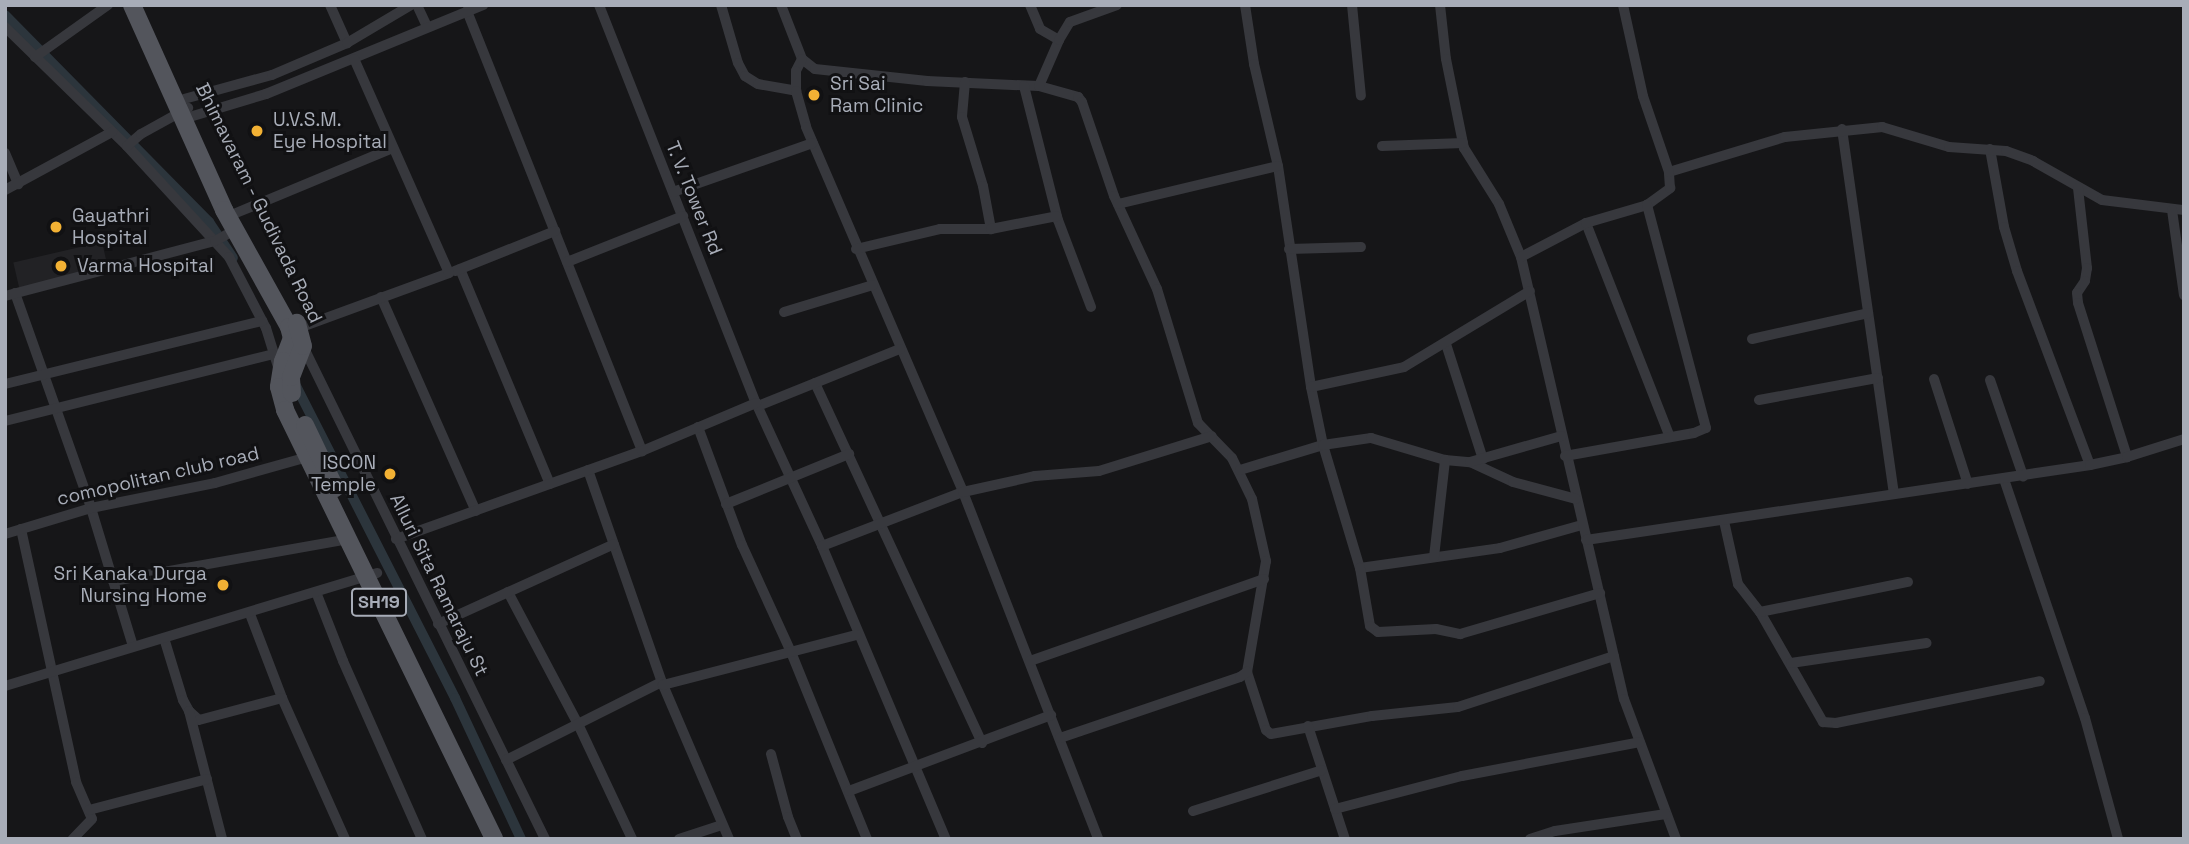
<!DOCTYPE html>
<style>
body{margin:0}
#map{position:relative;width:2189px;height:844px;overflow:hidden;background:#161618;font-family:"Space Grotesk",sans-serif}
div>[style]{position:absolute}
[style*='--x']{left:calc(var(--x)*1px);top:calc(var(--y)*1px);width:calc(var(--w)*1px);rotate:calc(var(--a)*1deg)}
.built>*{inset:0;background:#222225;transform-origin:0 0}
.canal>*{height:10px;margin:-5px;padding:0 5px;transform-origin:5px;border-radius:5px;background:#2c353c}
.street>*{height:10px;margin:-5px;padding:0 5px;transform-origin:5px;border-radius:5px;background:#37383d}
.primary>*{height:18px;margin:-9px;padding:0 9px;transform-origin:9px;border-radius:9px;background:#53555c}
.dots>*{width:19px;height:19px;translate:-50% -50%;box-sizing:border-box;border:4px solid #111113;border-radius:50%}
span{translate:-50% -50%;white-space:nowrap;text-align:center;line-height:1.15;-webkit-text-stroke:6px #111113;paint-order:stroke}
.shield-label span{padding:2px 5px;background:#111113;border:2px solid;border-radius:5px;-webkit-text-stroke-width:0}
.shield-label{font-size:18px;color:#a8adb8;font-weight:700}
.poi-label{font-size:19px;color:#a8adb8}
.left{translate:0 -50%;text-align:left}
.right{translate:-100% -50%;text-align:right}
.street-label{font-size:19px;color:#a8adb8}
.frame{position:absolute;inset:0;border:7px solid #a8adb8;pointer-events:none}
</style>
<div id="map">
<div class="built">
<div style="left:102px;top:242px;width:26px;height:91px;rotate:77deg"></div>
</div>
<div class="canal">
<div style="--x:5;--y:15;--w:291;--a:45.4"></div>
<div style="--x:209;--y:222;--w:43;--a:56.3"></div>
<div style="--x:294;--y:382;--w:355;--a:63"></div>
<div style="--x:455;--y:698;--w:156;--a:64.9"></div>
</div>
<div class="street">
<div style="--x:330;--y:5;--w:42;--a:65.9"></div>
<div style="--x:417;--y:5;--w:23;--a:65"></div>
<div style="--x:599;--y:5;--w:428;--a:68.5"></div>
<div style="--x:756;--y:403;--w:157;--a:65.2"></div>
<div style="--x:822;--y:546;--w:318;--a:67.1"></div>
<div style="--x:721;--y:5;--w:60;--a:73.7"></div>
<div style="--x:738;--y:63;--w:15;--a:62"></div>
<div style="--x:745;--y:76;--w:15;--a:32"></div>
<div style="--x:758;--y:84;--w:39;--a:10"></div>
<div style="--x:781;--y:5;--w:58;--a:68.7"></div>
<div style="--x:802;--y:59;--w:16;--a:38"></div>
<div style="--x:815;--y:69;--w:113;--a:6.1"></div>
<div style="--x:927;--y:81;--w:112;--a:2.6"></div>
<div style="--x:1039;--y:86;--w:41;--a:15.8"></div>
<div style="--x:1078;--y:97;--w:6;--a:51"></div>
<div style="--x:1082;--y:102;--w:99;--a:71.2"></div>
<div style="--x:1114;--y:196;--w:102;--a:65.2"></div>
<div style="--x:1157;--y:289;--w:140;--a:73"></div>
<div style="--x:1198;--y:423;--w:49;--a:45.8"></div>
<div style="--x:1232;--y:458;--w:46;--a:64"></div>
<div style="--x:1252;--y:499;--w:64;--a:77.3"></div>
<div style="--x:1266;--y:561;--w:113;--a:99.7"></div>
<div style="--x:1247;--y:672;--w:61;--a:71.9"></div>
<div style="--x:1266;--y:730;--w:6;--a:39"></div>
<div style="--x:1271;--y:734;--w:103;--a:-10.1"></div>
<div style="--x:1372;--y:716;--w:86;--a:-6"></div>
<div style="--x:1458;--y:707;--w:164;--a:-18.1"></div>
<div style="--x:1030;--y:5;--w:26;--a:67"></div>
<div style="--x:1040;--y:29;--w:22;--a:30"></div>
<div style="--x:1245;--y:5;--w:60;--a:81.3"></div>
<div style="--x:1254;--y:64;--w:105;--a:76.8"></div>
<div style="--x:1278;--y:166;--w:223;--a:81.5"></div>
<div style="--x:1311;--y:387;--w:59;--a:78.3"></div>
<div style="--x:1323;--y:445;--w:128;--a:73.3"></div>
<div style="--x:1360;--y:568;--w:141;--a:-8.1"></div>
<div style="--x:1500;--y:548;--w:85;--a:-15.7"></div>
<div style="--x:1352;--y:5;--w:91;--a:84.4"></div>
<div style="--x:1440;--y:5;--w:54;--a:83.7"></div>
<div style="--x:1446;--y:59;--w:91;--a:78.6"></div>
<div style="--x:1464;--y:148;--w:66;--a:58"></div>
<div style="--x:1499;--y:204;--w:57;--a:67.5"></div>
<div style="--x:1521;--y:257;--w:454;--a:76.9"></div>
<div style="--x:1624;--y:699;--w:149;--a:69.6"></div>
<div style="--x:467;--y:11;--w:474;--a:68.3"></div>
<div style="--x:5;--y:27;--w:170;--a:44.3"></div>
<div style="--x:127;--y:146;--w:151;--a:47.4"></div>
<div style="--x:229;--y:257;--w:80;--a:62.5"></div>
<div style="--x:266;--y:328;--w:44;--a:72.8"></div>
<div style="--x:35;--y:57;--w:90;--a:-35.5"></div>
<div style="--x:802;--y:59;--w:13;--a:117"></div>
<div style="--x:796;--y:71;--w:20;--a:90"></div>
<div style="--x:796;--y:91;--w:37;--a:74"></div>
<div style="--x:806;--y:127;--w:397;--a:66.7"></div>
<div style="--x:963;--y:492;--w:372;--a:68.7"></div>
<div style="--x:965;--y:82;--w:35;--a:95"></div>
<div style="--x:962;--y:117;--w:72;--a:73.1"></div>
<div style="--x:983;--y:186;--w:44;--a:79.5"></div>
<div style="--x:1024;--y:86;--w:138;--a:75.8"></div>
<div style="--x:1058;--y:220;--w:93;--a:69.2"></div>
<div style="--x:1039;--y:86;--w:50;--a:-66.5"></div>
<div style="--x:1059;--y:40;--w:21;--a:-59"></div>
<div style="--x:1070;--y:22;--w:50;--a:-19.9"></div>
<div style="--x:184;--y:99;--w:91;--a:-15.3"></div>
<div style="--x:272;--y:75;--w:82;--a:-23.1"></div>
<div style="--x:347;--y:43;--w:74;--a:-30.7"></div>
<div style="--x:183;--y:119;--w:87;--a:-16.8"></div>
<div style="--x:266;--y:94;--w:235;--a:-22.3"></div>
<div style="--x:1842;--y:129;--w:368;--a:81.9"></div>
<div style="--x:127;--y:146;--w:18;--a:-41"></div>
<div style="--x:141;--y:134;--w:54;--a:-29"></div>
<div style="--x:1382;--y:146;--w:81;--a:-2.1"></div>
<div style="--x:1990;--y:149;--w:79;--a:79.8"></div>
<div style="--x:2004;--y:227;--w:46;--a:73.5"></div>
<div style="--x:2017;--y:271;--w:207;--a:69.4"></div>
<div style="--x:5;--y:153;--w:34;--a:67"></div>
<div style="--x:1669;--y:172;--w:121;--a:-16.8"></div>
<div style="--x:1785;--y:137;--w:98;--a:-5.9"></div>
<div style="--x:1882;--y:127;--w:70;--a:16.6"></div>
<div style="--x:1949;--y:147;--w:57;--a:4"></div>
<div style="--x:2006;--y:151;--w:29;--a:20"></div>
<div style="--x:2033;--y:161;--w:79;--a:29.5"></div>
<div style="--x:2102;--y:200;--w:83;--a:7"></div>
<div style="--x:2078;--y:188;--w:81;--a:83.6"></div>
<div style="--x:2087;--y:268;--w:13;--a:99"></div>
<div style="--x:2085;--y:281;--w:14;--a:124"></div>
<div style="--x:2077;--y:293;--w:10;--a:84"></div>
<div style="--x:2078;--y:303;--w:162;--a:72.3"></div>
<div style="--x:5;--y:190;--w:122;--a:-28.5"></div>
<div style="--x:673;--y:192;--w:148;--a:-19.3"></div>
<div style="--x:1118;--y:204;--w:164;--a:-13.4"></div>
<div style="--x:2172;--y:210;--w:86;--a:82"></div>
<div style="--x:236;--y:213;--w:170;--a:-22.5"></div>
<div style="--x:1586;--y:223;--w:230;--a:68.6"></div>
<div style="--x:856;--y:249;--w:86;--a:-13.4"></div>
<div style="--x:940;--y:229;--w:51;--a:0"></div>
<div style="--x:991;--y:229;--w:67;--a:-11.1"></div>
<div style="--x:1289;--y:249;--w:72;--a:-1.6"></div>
<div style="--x:1521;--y:257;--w:73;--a:-27.6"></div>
<div style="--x:1586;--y:223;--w:64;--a:-16.4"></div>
<div style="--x:1647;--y:205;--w:29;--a:-36"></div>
<div style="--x:1670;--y:188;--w:16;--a:-94"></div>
<div style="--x:1669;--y:172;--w:80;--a:-108.9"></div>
<div style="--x:1643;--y:96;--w:93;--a:-102.4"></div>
<div style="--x:567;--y:262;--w:125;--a:-21.6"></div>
<div style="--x:460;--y:269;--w:233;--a:67.3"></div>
<div style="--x:455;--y:271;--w:108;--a:-21.8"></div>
<div style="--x:15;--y:293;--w:228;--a:70.5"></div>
<div style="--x:91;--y:508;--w:144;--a:73.1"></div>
<div style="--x:5;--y:296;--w:217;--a:-14.7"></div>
<div style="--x:215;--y:241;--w:23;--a:-29"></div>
<div style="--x:381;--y:297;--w:234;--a:66.1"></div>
<div style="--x:784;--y:312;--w:93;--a:-16.9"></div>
<div style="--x:296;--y:329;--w:163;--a:-20.1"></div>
<div style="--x:449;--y:273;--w:234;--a:-113.9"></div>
<div style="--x:1752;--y:339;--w:119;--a:-12.6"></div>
<div style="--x:1446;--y:344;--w:121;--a:72.2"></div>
<div style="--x:303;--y:346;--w:549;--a:63.85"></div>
<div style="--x:1934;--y:379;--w:110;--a:72.1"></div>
<div style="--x:1990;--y:380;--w:102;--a:71"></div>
<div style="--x:815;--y:383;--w:397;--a:65.1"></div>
<div style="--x:5;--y:384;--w:265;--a:-13.8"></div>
<div style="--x:1311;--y:387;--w:95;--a:-12.1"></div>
<div style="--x:1404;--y:367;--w:147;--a:-31.1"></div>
<div style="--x:1759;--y:400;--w:121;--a:-10.5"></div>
<div style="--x:758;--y:406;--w:153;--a:-21.9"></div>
<div style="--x:5;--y:421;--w:276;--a:-14"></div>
<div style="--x:698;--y:427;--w:126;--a:69.6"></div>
<div style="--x:742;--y:545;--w:118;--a:65.4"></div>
<div style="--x:791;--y:652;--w:202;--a:67.9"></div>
<div style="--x:1565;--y:456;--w:131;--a:-10.1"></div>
<div style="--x:1694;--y:433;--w:13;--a:-23"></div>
<div style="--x:1706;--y:428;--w:231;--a:-104.8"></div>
<div style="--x:1470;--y:462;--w:47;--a:24.9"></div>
<div style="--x:1513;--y:482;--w:65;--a:15.1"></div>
<div style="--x:588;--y:470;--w:228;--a:70.8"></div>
<div style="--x:1240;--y:470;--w:87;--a:-16.8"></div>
<div style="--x:1323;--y:445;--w:49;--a:-8.3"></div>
<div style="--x:1371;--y:438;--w:77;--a:16.6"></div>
<div style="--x:1445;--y:460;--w:25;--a:5"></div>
<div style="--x:1470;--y:462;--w:95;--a:-15.9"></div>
<div style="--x:2004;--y:479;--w:252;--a:71.3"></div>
<div style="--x:2085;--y:718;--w:125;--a:74.7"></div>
<div style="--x:726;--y:504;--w:133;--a:-22.1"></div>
<div style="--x:1724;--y:521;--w:65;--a:77.5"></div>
<div style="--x:1738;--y:584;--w:36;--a:52"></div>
<div style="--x:1760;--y:612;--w:127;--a:60.2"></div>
<div style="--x:1823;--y:722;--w:13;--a:4"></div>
<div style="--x:1836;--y:723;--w:208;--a:-11.6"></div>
<div style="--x:21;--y:529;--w:259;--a:77.7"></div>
<div style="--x:76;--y:782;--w:40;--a:66.6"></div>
<div style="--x:92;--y:819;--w:28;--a:134"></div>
<div style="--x:5;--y:534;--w:90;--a:-16.8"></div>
<div style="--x:91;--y:508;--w:126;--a:-11.4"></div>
<div style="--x:215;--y:483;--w:100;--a:-15.7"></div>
<div style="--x:396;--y:539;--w:261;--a:-19.7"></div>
<div style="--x:642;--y:451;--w:124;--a:-22.8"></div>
<div style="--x:1586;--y:540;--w:510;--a:-8.46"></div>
<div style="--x:2090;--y:465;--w:38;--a:-12"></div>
<div style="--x:2127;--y:457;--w:60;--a:-17.5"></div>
<div style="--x:822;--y:546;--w:151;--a:-21"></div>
<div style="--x:963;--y:492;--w:74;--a:-12.5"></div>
<div style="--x:1035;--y:476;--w:64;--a:-4.5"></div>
<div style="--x:1099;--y:471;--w:118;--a:-17.2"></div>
<div style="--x:1434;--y:557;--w:98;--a:-83.5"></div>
<div style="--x:1360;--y:568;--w:59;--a:80.2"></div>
<div style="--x:1370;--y:626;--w:10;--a:37"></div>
<div style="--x:1378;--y:632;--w:58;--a:-3"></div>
<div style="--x:1436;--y:629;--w:25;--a:12"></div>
<div style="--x:1460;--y:634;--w:146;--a:-16.3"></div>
<div style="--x:113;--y:581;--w:239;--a:-10.1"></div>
<div style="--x:316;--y:592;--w:74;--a:68.6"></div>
<div style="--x:343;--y:661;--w:195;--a:66.1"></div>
<div style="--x:508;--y:592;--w:149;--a:62.1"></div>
<div style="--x:578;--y:724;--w:127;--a:64.8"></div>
<div style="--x:1760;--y:612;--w:151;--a:-11.5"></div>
<div style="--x:250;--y:614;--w:90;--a:69.1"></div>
<div style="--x:282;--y:698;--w:154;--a:65.9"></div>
<div style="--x:438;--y:624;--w:193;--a:-24.4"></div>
<div style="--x:164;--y:638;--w:65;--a:73"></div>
<div style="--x:183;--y:700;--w:13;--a:61"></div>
<div style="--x:189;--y:711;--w:13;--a:42"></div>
<div style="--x:199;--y:720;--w:86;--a:-14.8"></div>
<div style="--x:1030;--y:661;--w:248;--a:-19.3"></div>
<div style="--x:1791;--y:663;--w:137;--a:-8.4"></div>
<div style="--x:5;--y:686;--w:389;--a:-16.9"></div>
<div style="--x:189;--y:711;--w:132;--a:75.5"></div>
<div style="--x:1308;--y:726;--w:119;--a:71.9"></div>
<div style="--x:1060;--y:738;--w:190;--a:-18.7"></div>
<div style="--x:1240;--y:677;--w:9;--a:-36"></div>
<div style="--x:771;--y:754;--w:65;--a:74.9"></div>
<div style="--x:788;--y:817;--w:24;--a:68"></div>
<div style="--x:506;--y:760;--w:174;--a:-26.6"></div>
<div style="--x:849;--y:791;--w:216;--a:-20.6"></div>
<div style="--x:1335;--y:809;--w:131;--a:-14.6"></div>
<div style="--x:1462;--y:776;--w:181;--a:-10.8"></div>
<div style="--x:89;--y:810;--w:122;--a:-14.7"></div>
<div style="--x:1193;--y:811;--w:135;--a:-17.6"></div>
<div style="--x:679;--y:839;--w:45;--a:-18"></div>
<div style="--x:729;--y:839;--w:168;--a:-113.2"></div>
<div style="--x:663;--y:685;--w:200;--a:-14.5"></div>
<div style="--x:1530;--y:839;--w:26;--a:-18"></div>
<div style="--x:1555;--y:831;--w:112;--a:-8.7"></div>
</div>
<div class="primary">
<div style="--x:132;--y:5;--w:225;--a:65.8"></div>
<div style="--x:224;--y:210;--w:134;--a:60.9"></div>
<div style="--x:289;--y:327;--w:11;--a:75"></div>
<div style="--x:292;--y:338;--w:25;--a:111"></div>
<div style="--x:283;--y:361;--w:26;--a:99"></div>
<div style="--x:279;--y:387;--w:24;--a:75"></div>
<div style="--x:285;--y:410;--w:477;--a:64"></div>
<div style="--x:292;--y:393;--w:16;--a:-94"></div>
<div style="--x:291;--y:377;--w:33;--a:-69"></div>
<div style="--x:303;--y:346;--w:24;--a:-105"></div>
<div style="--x:305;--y:425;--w:70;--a:64.5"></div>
</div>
<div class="dots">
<div style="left:814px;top:95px;background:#f2b134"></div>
<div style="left:257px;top:131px;background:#f2b134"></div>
<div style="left:56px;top:227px;background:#f2b134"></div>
<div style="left:61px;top:266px;background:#f2b134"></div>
<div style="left:390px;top:474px;background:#f2b134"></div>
<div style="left:223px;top:585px;background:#f2b134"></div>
</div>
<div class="shield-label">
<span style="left:379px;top:602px">SH19</span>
</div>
<div class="poi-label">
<span class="left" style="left:830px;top:95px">Sri Sai<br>Ram Clinic</span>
<span class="left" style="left:273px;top:131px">U.V.S.M.<br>Eye Hospital</span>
<span class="left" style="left:72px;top:227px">Gayathri<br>Hospital</span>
<span class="left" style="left:77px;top:266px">Varma Hospital</span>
<span class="right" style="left:376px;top:474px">ISCON<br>Temple</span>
<span class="right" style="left:207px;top:585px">Sri Kanaka Durga<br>Nursing Home</span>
</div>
<div class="street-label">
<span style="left:694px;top:198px;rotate:68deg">T. V. Tower Rd</span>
<span style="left:259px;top:203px;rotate:64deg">Bhimavaram - Gudivada Road</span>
<span style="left:158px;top:476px;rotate:-13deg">comopolitan club road</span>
<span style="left:439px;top:585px;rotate:64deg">Alluri Sita Ramaraju St</span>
</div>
<div class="frame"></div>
</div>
